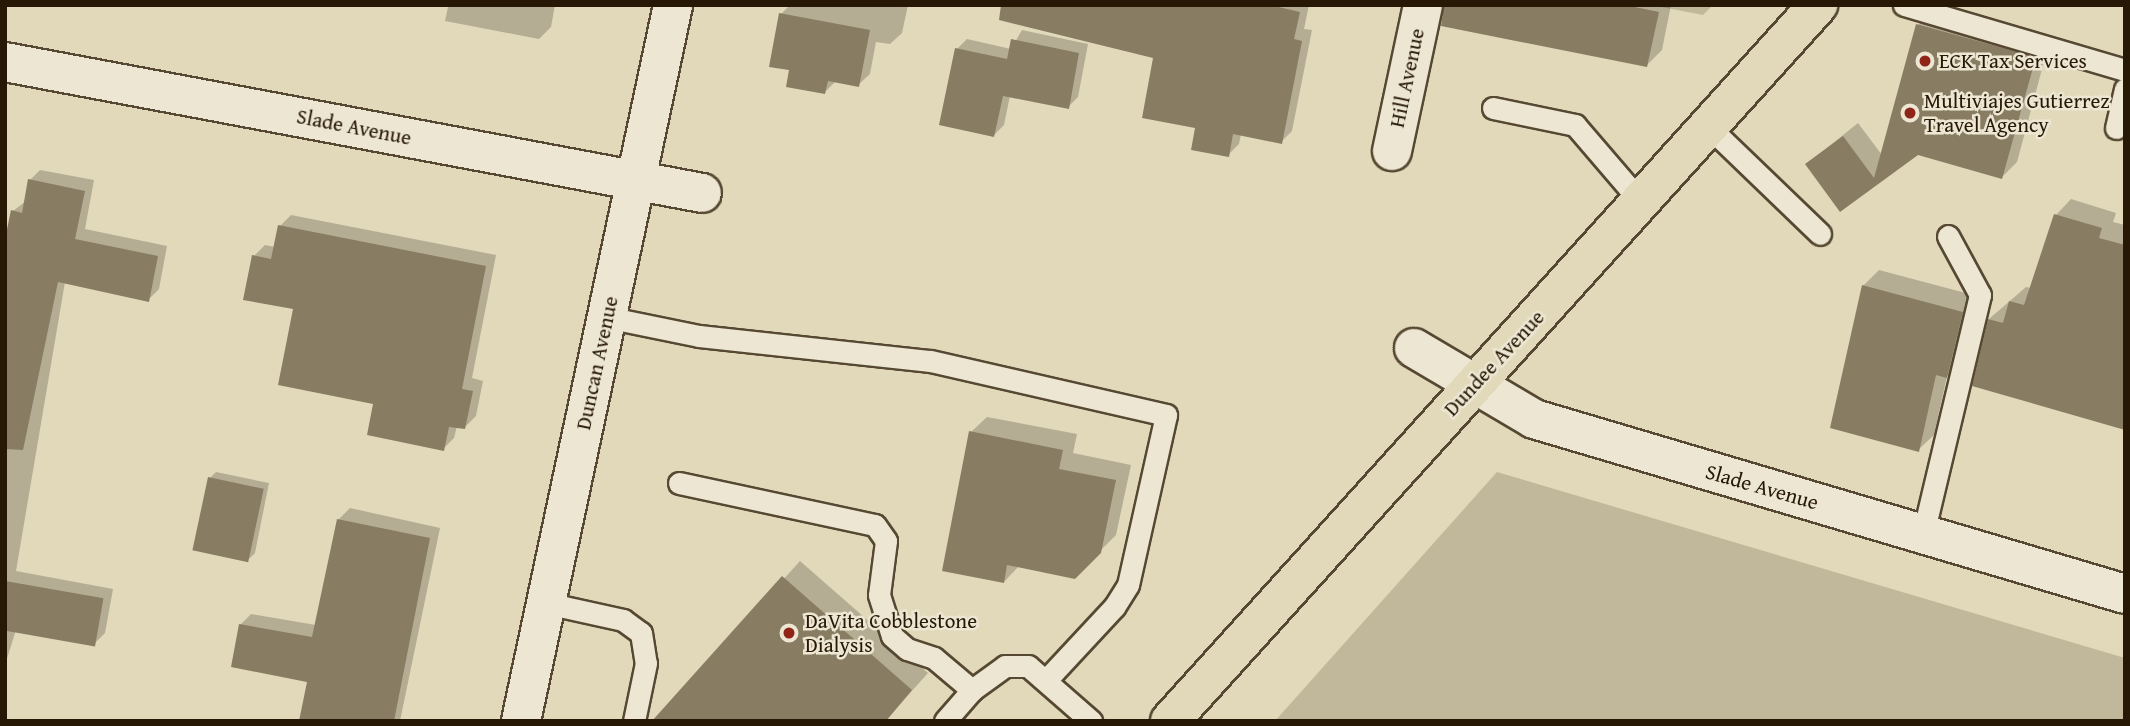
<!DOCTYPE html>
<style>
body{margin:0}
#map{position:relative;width:2130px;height:726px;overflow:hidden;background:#e1d9ba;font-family:"Gentium Book Plus",serif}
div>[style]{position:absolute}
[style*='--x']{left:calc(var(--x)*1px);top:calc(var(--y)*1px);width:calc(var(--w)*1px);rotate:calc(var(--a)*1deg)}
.green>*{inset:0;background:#c1b89b}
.shadow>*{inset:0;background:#0003}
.building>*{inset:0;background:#887c63;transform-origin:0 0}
.roads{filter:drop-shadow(2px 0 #564832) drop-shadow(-2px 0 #564832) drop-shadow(0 2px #564832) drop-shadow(0 -2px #564832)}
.service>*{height:21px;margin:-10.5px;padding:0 10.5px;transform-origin:10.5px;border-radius:10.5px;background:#ece6d2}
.minor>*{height:38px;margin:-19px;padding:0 19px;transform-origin:19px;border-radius:19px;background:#ece6d2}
.tertiary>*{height:38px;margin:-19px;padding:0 19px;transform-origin:19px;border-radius:19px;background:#ece6d2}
.primary>*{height:38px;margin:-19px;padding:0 19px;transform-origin:19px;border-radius:19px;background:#e1d9ba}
.dots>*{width:19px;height:19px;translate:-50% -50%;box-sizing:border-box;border:4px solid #ece6d2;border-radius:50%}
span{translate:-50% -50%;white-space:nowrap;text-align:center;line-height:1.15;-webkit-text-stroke:5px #ece6d2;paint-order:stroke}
.poi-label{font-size:21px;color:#271805}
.left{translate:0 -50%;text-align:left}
.street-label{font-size:21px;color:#271805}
.frame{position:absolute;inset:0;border:7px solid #271805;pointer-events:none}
</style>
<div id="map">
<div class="green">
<div style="clip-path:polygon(1651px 5px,1713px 5px,1703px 15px)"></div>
<div style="clip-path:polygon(1497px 472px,2125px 658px,2125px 721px,1275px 721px)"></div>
</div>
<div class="shadow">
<div style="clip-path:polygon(439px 5px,555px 5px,551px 27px,539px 39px,445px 21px,448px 7px)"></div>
<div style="clip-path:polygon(790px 5px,908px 5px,902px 33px,890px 44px,876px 42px,870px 74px,858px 85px,836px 81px,825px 92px,791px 68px,781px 14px)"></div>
<div style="clip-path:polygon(1077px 5px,1309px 5px,1304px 29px,1312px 30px,1292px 131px,1281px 142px,1241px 134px,1239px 144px,1228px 155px,1197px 127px,1155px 57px)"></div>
<div style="clip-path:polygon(1500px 5px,1671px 5px,1662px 50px,1647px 65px)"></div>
<div style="clip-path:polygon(1933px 10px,2049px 43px,2017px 162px,2002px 177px,1917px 153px,1840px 210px,1807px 164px,1858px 123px,1882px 155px,1918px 25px)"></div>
<div style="clip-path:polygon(1022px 30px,1088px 44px,1078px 97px,1068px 107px,1010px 96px,1004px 125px,994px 135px,957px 49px,967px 39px,1011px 49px)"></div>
<div style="clip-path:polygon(40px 170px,94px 180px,85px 229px,167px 246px,159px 289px,148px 300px,65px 282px,16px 571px,113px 589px,105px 633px,94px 644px,16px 630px,5px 665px,5px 248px,13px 211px,26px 201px,30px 180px)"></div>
<div style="clip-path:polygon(2071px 199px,2116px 213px,2113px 222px,2125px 225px,2125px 428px,1989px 319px,2026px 287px,2031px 288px,2056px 215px)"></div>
<div style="clip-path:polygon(291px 215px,496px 255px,472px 378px,483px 381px,476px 416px,465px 427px,457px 426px,454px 438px,443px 449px,375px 402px,254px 256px,265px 245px,275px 247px,280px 226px)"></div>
<div style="clip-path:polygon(1879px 270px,1977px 296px,1962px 361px,1947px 376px,1934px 435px,1918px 450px,1863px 286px)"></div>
<div style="clip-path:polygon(987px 417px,1077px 434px,1073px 453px,1131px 465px,1116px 535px,1074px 577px,1019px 566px,1004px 582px,971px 432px)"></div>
<div style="clip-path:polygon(216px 472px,269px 483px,255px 553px,249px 559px,210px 478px)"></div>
<div style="clip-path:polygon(350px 508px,440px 528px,400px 721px,300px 721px,309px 680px,240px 625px,251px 614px,316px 625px,339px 519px)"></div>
<div style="clip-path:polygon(800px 561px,928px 673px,885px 721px,655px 721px)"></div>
</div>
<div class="building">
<div style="clip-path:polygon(1001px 5px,1270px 5px,1300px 12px,1294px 39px,1302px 41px,1282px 144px,1233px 134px,1229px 157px,1191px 150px,1195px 128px,1142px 118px,1153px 58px,999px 20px)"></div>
<div style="clip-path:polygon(1444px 5px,1625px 5px,1659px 12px,1647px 67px,1441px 26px)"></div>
<div style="clip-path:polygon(779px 13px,870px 30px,859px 87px,828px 81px,825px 94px,786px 87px,789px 70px,769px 67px)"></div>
<div style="clip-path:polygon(1916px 24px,2036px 57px,2002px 179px,1918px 155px,1840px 212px,1805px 164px,1843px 136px,1874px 178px)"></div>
<div style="clip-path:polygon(1011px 39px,1079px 53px,1069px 109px,1003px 96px,994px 137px,939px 125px,955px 48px,1007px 59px)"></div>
<div style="clip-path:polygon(28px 179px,85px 191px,75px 239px,158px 256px,149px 302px,58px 282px,23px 450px,5px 449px,5px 239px,11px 210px,22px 213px)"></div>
<div style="clip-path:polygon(2054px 214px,2102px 228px,2099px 238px,2125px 245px,2125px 430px,1972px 386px,1988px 319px,2003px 323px,2009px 301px,2024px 305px)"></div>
<div style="clip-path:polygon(278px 225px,486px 266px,462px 389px,473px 391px,465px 429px,449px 427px,444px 451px,367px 435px,373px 404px,278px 385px,293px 309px,243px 300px,252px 255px,271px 259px)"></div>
<div style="clip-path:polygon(1862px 285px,1963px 312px,1947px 378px,1936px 375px,1919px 452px,1830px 428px)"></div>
<div style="clip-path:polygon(969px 431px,1063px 450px,1059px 469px,1116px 480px,1101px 553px,1075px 579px,1007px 565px,1004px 583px,942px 571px)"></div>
<div style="left:208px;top:477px;width:57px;height:75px;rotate:12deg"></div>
<div style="clip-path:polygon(337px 519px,430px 538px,394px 721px,299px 721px,307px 682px,231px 667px,239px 624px,312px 637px)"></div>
<div style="clip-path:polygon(782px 576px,912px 690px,886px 721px,652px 721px)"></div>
<div style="left:5px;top:581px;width:100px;height:49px;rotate:10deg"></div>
</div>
<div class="roads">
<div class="service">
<div style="--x:1904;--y:5;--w:230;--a:16.4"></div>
<div style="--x:1493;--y:108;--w:84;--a:11.7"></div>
<div style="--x:1575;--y:125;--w:101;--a:49.4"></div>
<div style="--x:1709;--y:127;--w:154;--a:43.9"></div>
<div style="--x:2116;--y:128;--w:40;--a:-77"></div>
<div style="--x:606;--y:317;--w:95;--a:11.5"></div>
<div style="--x:699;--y:336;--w:233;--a:6.2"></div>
<div style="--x:931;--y:361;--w:241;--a:12.9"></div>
<div style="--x:1166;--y:415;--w:174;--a:102.6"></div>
<div style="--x:1128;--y:585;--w:26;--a:122"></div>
<div style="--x:1114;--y:607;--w:98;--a:132.9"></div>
<div style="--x:679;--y:483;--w:200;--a:12.1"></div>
<div style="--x:875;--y:525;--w:19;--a:55"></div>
<div style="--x:886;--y:541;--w:54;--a:97.4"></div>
<div style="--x:879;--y:595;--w:43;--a:72.4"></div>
<div style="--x:892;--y:636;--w:20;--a:41"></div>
<div style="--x:907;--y:649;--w:28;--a:18"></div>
<div style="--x:934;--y:658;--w:50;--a:40.1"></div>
<div style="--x:1923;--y:534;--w:246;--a:-76.6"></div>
<div style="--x:1980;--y:295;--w:67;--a:-118.5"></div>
<div style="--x:546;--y:603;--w:79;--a:12.4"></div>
<div style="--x:623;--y:620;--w:22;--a:36"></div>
<div style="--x:641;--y:633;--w:30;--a:81"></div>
<div style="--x:646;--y:663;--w:59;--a:101.7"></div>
<div style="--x:945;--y:721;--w:41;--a:-48.9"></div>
<div style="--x:972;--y:690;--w:41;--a:-36"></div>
<div style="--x:1005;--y:666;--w:23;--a:0"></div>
<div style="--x:1028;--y:666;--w:84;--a:41.1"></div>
</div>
<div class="minor">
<div style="--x:5;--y:62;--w:709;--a:10.64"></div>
<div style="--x:1392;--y:151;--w:149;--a:-78"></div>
<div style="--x:1414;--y:348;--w:139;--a:30.6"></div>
<div style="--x:1534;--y:419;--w:616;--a:16.49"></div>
</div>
<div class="tertiary">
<div style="--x:521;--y:721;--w:732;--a:-78.01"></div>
</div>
<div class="primary">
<div style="--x:1170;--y:721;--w:966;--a:-47.85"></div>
</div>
</div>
<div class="dots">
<div style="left:1925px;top:61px;background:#8f2418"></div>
<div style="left:1910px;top:113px;background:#8f2418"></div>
<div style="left:789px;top:633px;background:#8f2418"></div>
</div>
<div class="poi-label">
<span class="left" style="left:1939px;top:61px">ECK Tax Services</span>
<span class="left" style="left:1924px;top:113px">Multiviajes Gutierrez<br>Travel Agency</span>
<span class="left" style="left:805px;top:633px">DaVita Cobblestone<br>Dialysis</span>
</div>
<div class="street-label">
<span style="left:1407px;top:78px;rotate:-78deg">Hill Avenue</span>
<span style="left:354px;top:127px;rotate:11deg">Slade Avenue</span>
<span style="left:597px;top:363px;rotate:-78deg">Duncan Avenue</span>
<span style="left:1494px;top:363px;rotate:-47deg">Dundee Avenue</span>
<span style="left:1762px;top:487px;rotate:16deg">Slade Avenue</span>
</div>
<div class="frame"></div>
</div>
